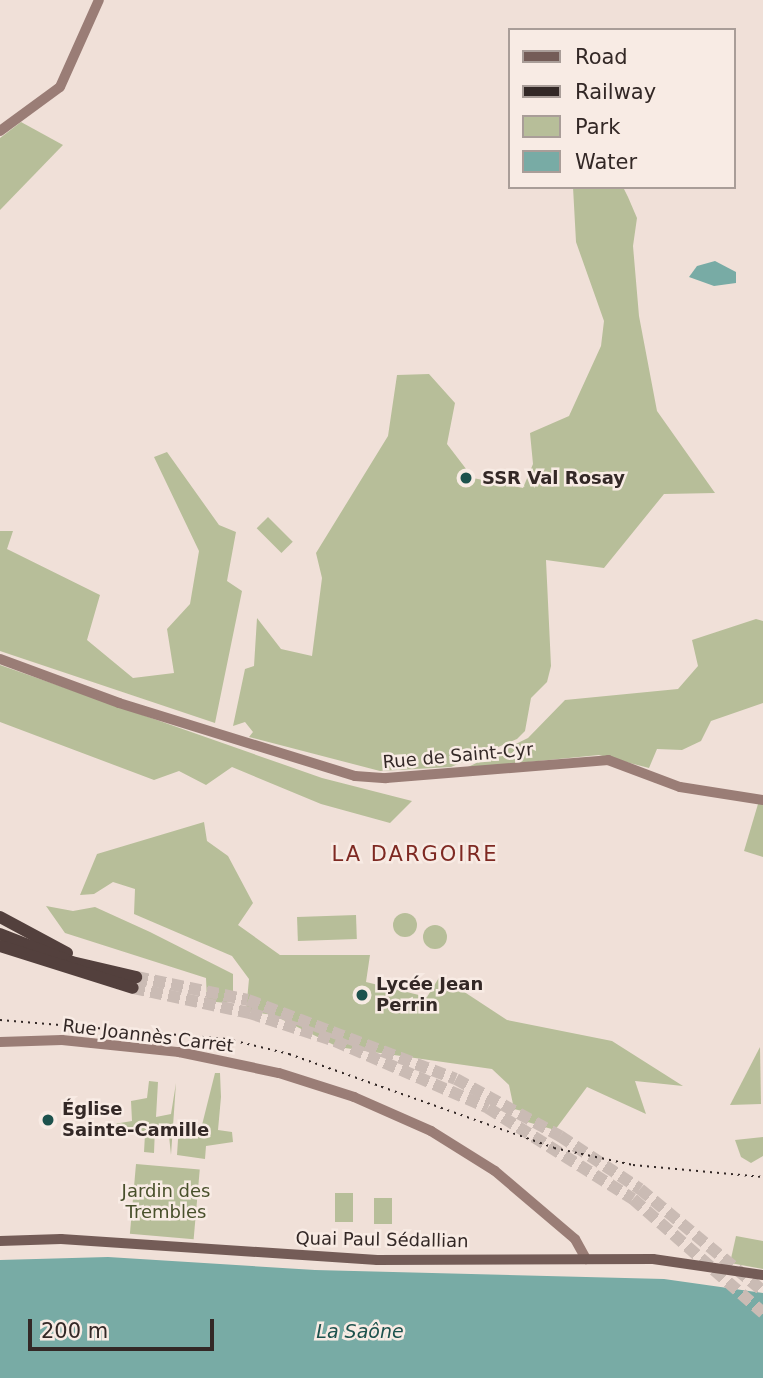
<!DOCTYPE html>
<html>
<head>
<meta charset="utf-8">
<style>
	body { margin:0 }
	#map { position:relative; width:763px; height:1378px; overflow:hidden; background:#f0e0d8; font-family:"DejaVu Sans",sans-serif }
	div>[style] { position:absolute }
	.green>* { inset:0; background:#b7be99; transform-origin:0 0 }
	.round { border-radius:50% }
	.water>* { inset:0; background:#78aba5 }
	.highway-tunnel>* { height:12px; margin-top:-6px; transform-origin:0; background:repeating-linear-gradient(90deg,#cabbb4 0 12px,transparent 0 18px) }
	.secondary>* { height:10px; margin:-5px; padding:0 5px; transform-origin:5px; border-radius:5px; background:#9a7d76 }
	.primary>* { height:10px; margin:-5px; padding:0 5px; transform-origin:5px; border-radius:5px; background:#745c57 }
	.highway>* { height:12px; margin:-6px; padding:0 6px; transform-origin:6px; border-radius:6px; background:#53403d }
	.rail>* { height:2px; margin-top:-1px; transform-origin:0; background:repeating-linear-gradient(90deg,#332826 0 2px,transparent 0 7px) }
	.dots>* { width:19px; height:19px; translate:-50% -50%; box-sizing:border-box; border:4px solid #f8ebe4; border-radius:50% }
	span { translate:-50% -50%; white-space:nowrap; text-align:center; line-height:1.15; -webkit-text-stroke:5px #f8ebe4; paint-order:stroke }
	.poi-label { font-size:18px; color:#332826; font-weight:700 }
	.left { translate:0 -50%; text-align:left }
	.street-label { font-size:18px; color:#332826 }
	.park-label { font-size:18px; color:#48502b }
	.water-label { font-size:19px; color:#1d524d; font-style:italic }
	.quarter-label { font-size:21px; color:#7e2922; letter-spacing:2px }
	.legend { position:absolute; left:508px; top:28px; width:228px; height:161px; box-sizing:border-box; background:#f8ebe4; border:2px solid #a99d98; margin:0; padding:9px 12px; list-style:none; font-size:21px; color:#332826 }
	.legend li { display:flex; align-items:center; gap:14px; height:35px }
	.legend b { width:35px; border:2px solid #a99d98 }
	.scale { position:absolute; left:28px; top:1319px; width:186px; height:32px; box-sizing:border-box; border:4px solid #332826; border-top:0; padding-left:9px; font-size:21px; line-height:24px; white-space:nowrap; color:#332826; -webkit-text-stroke:5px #f8ebe4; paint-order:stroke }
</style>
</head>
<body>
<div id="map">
	<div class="green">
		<div style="clip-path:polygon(21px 122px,63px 145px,0 210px,0 138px)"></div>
		<div style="clip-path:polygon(573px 187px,623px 187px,628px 197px,637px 218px,633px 246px,639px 316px,657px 411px,715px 493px,664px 494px,604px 568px,546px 560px,551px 666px,547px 682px,531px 698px,525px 731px,517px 739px,451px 767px,380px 771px,249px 737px,253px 732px,245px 722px,233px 726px,245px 669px,254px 666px,257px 618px,281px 649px,312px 656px,322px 578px,316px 553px,388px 436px,397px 375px,429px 374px,455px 403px,447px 444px,473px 478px,523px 488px,533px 464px,530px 433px,569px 416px,601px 346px,604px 321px,576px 242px)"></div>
		<div style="clip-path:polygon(167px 452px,219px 525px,236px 532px,227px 581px,242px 591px,215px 723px,0 651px,0 531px,13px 531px,7px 549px,100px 595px,87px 640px,133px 678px,174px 673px,167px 629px,190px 604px,199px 551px,154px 457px)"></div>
		<div style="left:268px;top:517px;width:35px;height:16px;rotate:45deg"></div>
		<div style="clip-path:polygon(756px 619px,763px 621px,763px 703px,711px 721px,701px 741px,682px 750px,657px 749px,649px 768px,599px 755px,466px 768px,528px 738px,565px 700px,678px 689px,698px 666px,692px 640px)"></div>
		<div style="clip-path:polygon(0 665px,322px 778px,412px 801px,390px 823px,321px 804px,232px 767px,206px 785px,179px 771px,154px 780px,0 722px)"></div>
		<div style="clip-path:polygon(763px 803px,763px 857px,744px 851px,758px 804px)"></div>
		<div style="clip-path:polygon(204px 822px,207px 841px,228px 856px,253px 903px,238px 925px,280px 955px,370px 955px,366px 982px,427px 997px,440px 976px,507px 1020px,612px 1041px,683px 1086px,635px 1081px,646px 1114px,587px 1087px,555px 1130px,524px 1121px,526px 1112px,514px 1109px,509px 1085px,492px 1069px,338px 1047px,273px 1015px,246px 1011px,249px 979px,232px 956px,134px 914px,135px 889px,113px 882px,94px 894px,80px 895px,97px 854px)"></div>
		<div style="clip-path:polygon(46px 906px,73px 911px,95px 907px,150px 932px,233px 974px,233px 996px,226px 1003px,207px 1001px,206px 978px,65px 933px)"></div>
		<div class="round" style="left:393px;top:913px;width:24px;height:24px"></div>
		<div style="left:356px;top:915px;width:24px;height:59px;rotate:88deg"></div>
		<div class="round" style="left:423px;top:925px;width:24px;height:24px"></div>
		<div style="clip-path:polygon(760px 1047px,761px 1104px,730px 1105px)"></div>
		<div style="clip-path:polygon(215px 1073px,220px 1073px,221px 1097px,218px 1130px,232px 1132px,233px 1142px,206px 1146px,205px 1159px,177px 1155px,179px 1124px,202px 1125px)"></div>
		<div style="clip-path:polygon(149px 1081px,158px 1082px,156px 1117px,171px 1114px,176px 1083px,171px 1155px,168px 1126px,155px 1128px,154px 1153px,144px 1152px,145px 1134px,114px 1133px,114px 1124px,132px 1121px,131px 1101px,147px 1098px)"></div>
		<div style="clip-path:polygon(763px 1137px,763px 1156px,751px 1163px,741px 1157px,735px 1140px)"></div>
		<div style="left:136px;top:1164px;width:64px;height:70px;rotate:5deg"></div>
		<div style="left:335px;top:1193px;width:18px;height:29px"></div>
		<div style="left:374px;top:1198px;width:18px;height:26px"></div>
		<div style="clip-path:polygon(736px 1236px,763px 1241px,763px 1269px,730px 1263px)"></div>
	</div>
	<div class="water">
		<div style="clip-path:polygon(715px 261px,736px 272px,736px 283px,714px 286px,689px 277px,697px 266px)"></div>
		<div style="clip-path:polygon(108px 1257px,315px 1270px,664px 1279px,763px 1293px,763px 1378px,0 1378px,0 1260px)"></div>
	</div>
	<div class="highway-tunnel">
		<div style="left:136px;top:977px;width:114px;rotate:11.6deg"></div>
		<div style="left:248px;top:1000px;width:222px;rotate:20.8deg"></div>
		<div style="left:456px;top:1079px;width:119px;rotate:28.7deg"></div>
		<div style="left:560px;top:1136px;width:96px;rotate:33.5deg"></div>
		<div style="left:640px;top:1189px;width:160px;rotate:39.7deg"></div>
		<div style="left:133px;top:988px;width:120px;rotate:12.1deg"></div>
		<div style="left:250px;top:1013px;width:89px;rotate:18.2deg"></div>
		<div style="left:335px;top:1041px;width:167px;rotate:23.6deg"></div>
		<div style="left:488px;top:1108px;width:171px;rotate:32.1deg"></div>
		<div style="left:633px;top:1199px;width:173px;rotate:41.2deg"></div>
	</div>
	<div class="secondary">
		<div style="left:0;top:131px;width:74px;rotate:-36.3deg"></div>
		<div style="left:60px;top:87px;width:95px;rotate:-65.9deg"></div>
		<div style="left:0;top:659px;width:127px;rotate:20.3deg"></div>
		<div style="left:119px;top:703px;width:247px;rotate:17.2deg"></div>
		<div style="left:355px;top:776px;width:31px;rotate:4deg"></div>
		<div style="left:386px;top:778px;width:223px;rotate:-4.6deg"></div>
		<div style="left:608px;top:760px;width:77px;rotate:20.6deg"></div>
		<div style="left:680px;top:787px;width:84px;rotate:8.9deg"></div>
		<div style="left:0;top:1042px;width:62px;rotate:-1.8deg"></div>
		<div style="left:62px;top:1040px;width:118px;rotate:5.9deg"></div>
		<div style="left:179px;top:1052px;width:102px;rotate:11.9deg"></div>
		<div style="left:279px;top:1073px;width:79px;rotate:17.7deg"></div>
		<div style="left:354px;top:1097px;width:84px;rotate:23.8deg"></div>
		<div style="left:431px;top:1131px;width:75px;rotate:32deg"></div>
		<div style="left:495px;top:1171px;width:105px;rotate:40.4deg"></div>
		<div style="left:575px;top:1239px;width:23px;rotate:61deg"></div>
	</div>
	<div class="primary">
		<div style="left:0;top:1241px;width:61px;rotate:-1.9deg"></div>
		<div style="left:61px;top:1239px;width:317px;rotate:3.8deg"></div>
		<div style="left:377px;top:1260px;width:276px;rotate:-0.2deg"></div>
		<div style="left:653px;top:1259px;width:111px;rotate:8.3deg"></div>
	</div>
	<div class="highway">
		<div style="left:0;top:917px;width:76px;rotate:28.2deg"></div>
		<div style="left:0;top:934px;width:77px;rotate:21.3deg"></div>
		<div style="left:72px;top:962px;width:66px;rotate:13.2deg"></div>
		<div style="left:0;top:946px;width:139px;rotate:17.5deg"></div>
	</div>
	<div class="rail">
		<div style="left:0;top:1020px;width:228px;rotate:4.8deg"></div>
		<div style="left:227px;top:1039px;width:64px;rotate:13.6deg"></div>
		<div style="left:289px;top:1054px;width:281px;rotate:19.5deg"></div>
		<div style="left:554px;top:1148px;width:81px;rotate:12.1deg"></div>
		<div style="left:633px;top:1165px;width:131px;rotate:5.3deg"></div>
	</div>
	<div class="dots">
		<div style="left:466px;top:478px;background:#1d524d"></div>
		<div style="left:362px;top:995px;background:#1d524d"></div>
		<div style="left:48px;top:1120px;background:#1d524d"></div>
	</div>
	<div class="poi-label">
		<span class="left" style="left:482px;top:478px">SSR Val Rosay</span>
		<span class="left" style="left:376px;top:995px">Lycée Jean<br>Perrin</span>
		<span class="left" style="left:62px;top:1120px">Église<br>Sainte-Camille</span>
	</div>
	<div class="street-label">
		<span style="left:458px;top:756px;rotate:-5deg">Rue de Saint-Cyr</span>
		<span style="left:148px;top:1036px;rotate:7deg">Rue Joannès Carret</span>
		<span style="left:382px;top:1240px;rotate:1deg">Quai Paul Sédallian</span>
	</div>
	<div class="park-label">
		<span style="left:166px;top:1202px">Jardin des<br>Trembles</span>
	</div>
	<div class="water-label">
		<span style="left:360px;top:1332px">La Saône</span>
	</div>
	<div class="quarter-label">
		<span style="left:415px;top:854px">LA DARGOIRE</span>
	</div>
	<ul class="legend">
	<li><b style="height:9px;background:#745c57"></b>Road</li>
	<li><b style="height:9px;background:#332826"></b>Railway</li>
	<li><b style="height:19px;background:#b7be99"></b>Park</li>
	<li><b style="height:19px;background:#78aba5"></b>Water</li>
	</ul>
	<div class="scale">200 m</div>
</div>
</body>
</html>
